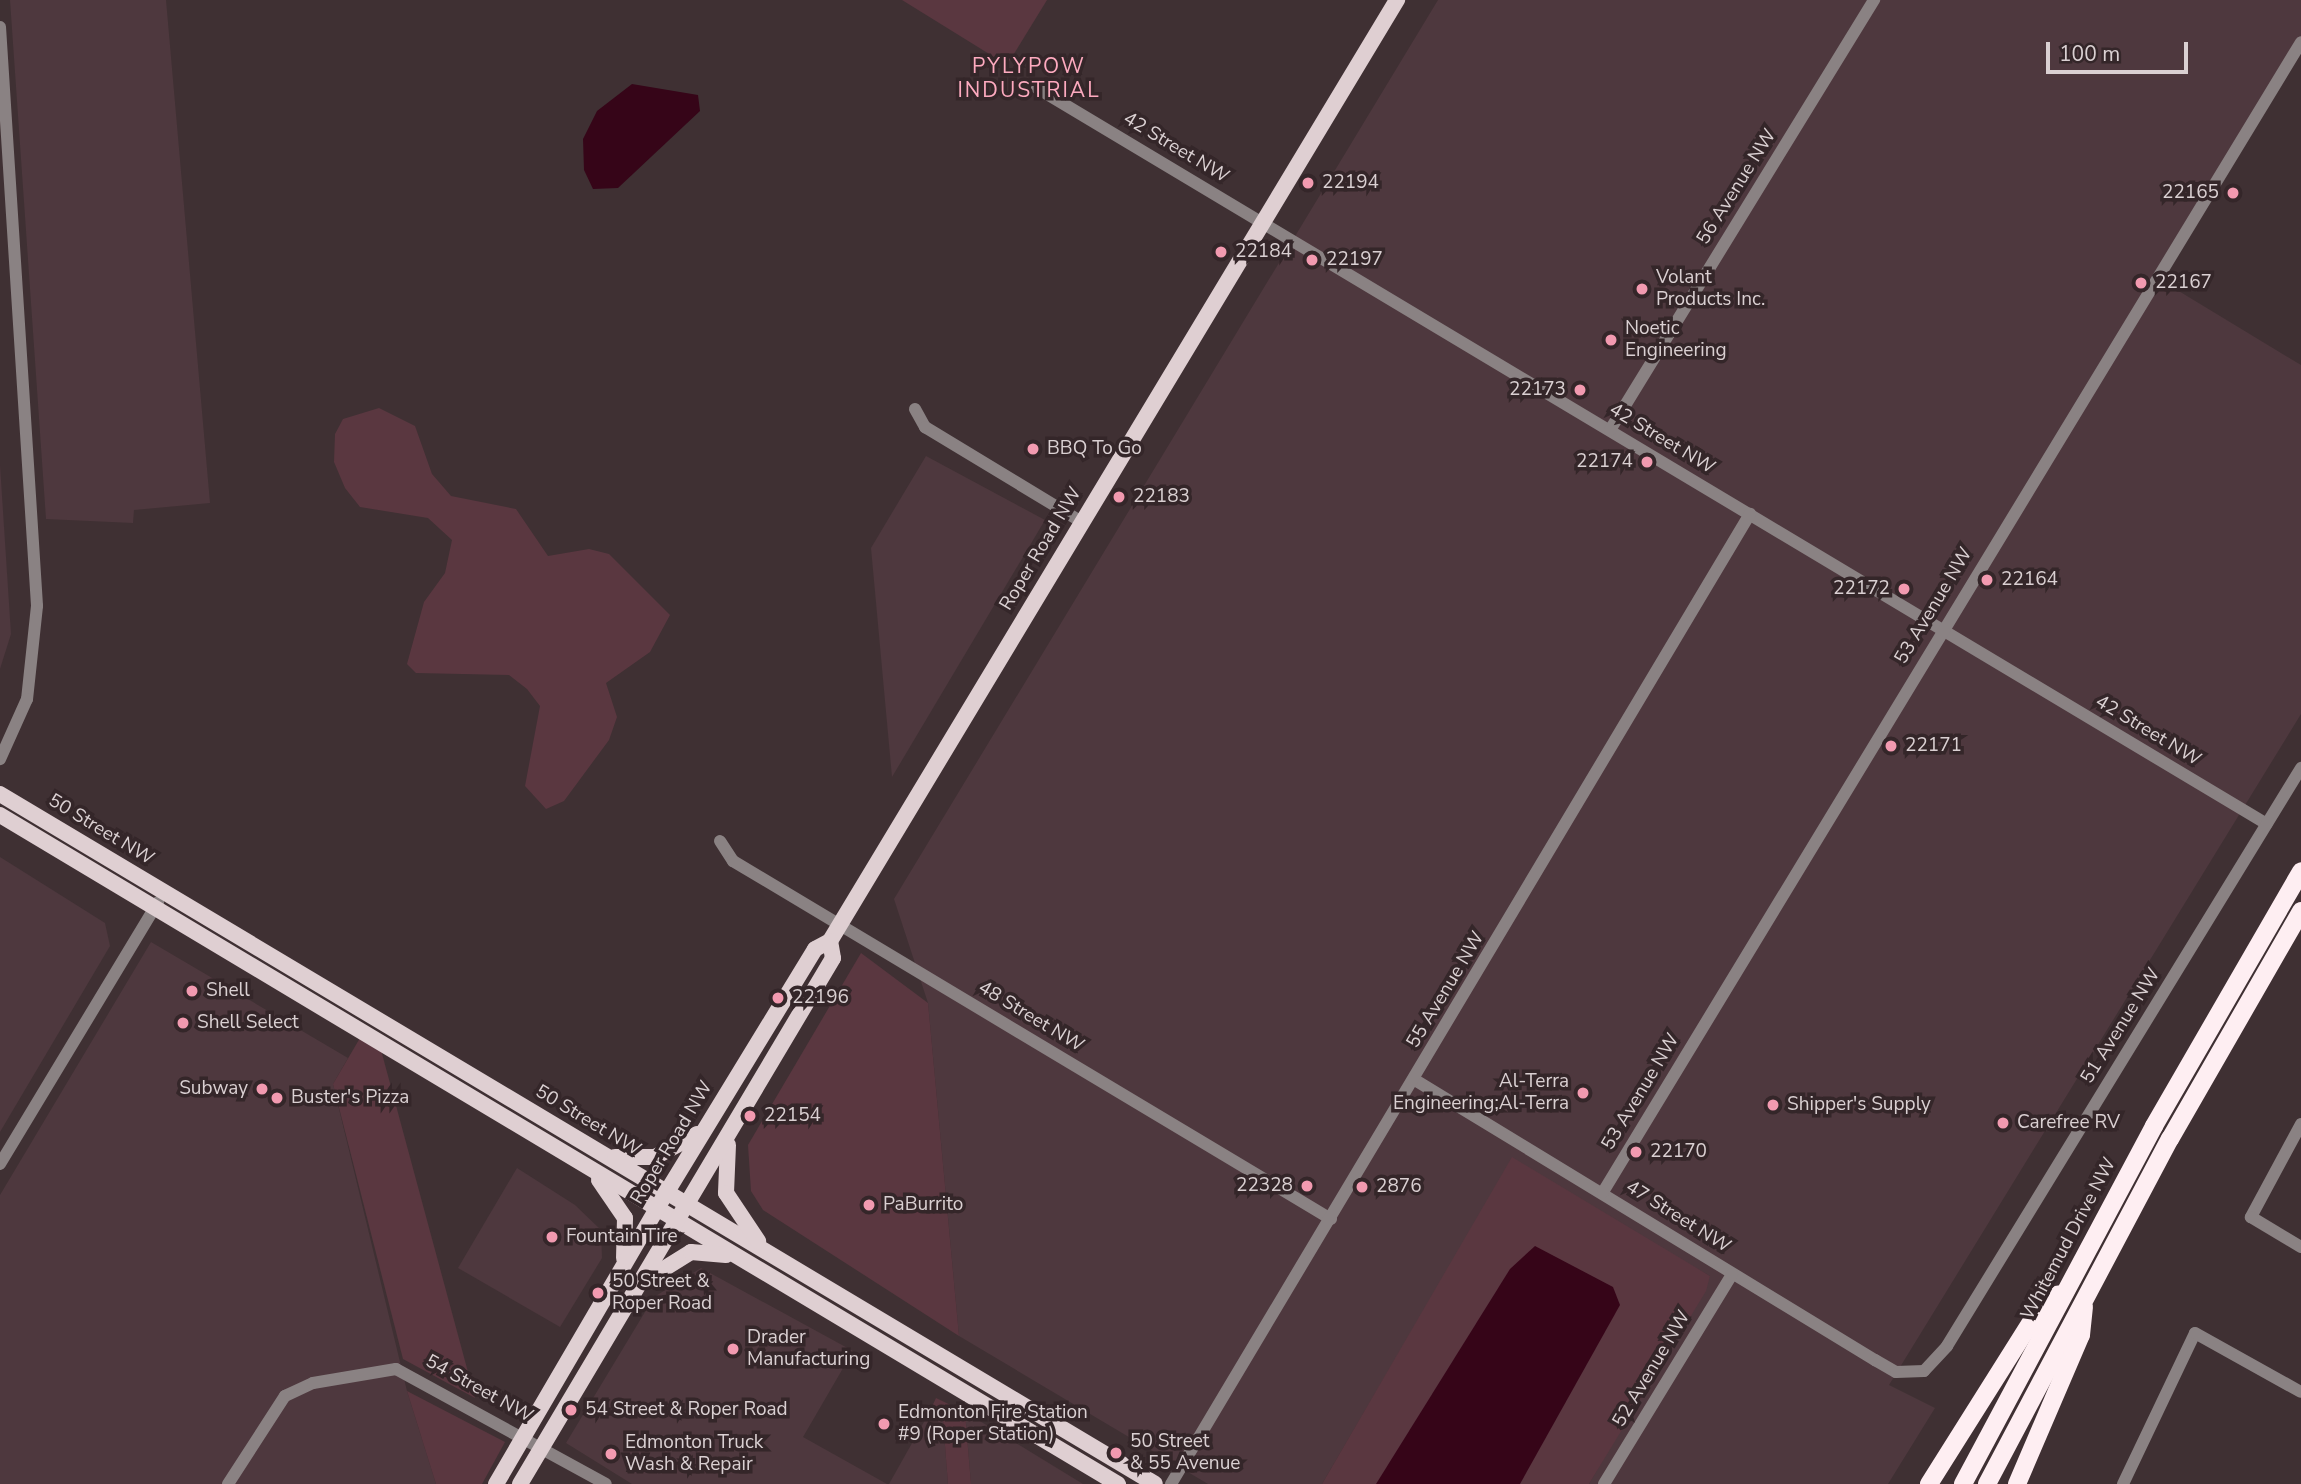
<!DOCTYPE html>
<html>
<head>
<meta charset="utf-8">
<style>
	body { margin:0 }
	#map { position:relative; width:2301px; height:1484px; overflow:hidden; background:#3f3033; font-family:"Nunito Sans",sans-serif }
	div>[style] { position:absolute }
	.built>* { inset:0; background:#4e383e }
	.green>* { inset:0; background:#5a3740 }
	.water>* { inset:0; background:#360518 }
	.minor>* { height:12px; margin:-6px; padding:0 6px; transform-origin:6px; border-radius:6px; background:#8a8283 }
	.major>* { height:16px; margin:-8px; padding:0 8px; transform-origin:8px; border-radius:8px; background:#dfcfd2 }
	.highway>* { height:18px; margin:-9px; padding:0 9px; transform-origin:9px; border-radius:9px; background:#feeef2 }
	.dots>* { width:19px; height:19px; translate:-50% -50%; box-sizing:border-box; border:4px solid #342629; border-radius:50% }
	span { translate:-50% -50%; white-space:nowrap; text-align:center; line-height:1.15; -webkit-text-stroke:7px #342629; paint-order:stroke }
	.street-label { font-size:19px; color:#dad0d2 }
	.poi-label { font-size:19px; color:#dad0d2 }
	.left { translate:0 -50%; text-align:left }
	.right { translate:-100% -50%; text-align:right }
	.neighbourhood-label { font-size:21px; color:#fdaabf; letter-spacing:2px }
	.scale { position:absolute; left:2046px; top:42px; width:142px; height:32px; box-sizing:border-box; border:4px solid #dad0d2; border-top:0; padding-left:9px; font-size:21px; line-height:24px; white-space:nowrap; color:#dad0d2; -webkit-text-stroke:5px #342629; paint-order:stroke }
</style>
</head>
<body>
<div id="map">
	<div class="built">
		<div style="clip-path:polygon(10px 0,166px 0,210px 503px,134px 510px,133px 523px,46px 519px)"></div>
		<div style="clip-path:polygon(1438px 0,2301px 0,2301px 38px,2154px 276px,2301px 365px,2301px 714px,1889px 1385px,1935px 1408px,1888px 1484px,1589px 1484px,1710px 1276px,1510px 1163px,1322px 1484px,1208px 1484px,959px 1336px,928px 1003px,894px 899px)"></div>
		<div style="clip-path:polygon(926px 456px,1045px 520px,892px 777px,871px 548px)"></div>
		<div style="clip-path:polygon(0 465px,11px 634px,0 669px)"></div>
		<div style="clip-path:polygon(0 857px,105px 923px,110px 946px,0 1132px)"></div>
		<div style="clip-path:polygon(151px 942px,348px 1058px,333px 1084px,407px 1391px,436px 1484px,0 1484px,0 1195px)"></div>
		<div style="clip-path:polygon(517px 1168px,575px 1205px,601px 1230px,602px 1258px,560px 1327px,458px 1268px)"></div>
		<div style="clip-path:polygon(701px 1268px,853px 1351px,803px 1437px,887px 1484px,632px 1484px,566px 1443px,654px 1297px)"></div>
		<div style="clip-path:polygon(965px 1412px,1083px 1484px,971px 1484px)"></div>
		<div style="clip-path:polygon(929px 1413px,943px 1420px,948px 1484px,889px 1484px)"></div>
	</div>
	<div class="green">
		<div style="clip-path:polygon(902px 0,1047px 0,1007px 65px)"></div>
		<div style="clip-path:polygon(379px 408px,415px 426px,432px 474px,451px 496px,516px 509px,548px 556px,589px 549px,609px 554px,670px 615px,650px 652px,606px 683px,617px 717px,609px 740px,564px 801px,546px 809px,525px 786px,540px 706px,527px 689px,509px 675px,416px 673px,407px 664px,424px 602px,445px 573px,452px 540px,428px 518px,360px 507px,345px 488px,334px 462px,335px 434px,343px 419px)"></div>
		<div style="clip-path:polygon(861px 953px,928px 1003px,959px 1336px,763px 1210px,751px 1191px,748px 1145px)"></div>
		<div style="clip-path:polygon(360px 1038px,381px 1050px,475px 1398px,403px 1359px,333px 1084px)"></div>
		<div style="clip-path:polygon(1512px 1157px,1710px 1276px,1706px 1291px,1589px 1484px,1322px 1484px)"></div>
		<div style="clip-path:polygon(407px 1391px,505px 1442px,482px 1484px,436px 1484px)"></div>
		<div style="clip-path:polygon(936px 1398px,965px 1412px,971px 1484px,948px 1484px,943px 1420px,929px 1413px)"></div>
	</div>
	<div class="water">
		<div style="clip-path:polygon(632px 84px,698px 95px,700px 111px,618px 188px,593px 189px,584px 170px,583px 139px,597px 111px)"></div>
		<div style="clip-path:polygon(1535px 1246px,1613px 1287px,1620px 1305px,1520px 1484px,1376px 1484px,1510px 1269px)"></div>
	</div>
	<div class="minor">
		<div style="left:0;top:27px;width:580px;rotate:86.34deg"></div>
		<div style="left:37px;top:606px;width:94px;rotate:96.1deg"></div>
		<div style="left:27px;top:699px;width:66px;rotate:114.2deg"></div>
		<div style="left:1037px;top:88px;width:1433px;rotate:30.9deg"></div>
		<div style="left:915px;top:409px;width:21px;rotate:61deg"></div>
		<div style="left:925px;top:427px;width:184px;rotate:31.2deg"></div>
		<div style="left:1610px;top:430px;width:505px;rotate:-58.45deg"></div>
		<div style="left:720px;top:841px;width:24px;rotate:57deg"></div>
		<div style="left:733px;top:861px;width:697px;rotate:30.91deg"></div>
		<div style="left:1415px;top:1080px;width:539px;rotate:31.33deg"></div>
		<div style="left:1875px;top:1360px;width:24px;rotate:30deg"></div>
		<div style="left:1896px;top:1372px;width:28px;rotate:-2deg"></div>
		<div style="left:1924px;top:1371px;width:34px;rotate:-47deg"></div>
		<div style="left:1947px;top:1346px;width:678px;rotate:-58.51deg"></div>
		<div style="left:2301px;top:1124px;width:106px;rotate:118.3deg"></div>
		<div style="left:2251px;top:1217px;width:58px;rotate:31deg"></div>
		<div style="left:0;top:1164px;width:306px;rotate:-58.9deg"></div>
		<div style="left:1603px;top:1192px;width:1345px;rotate:-58.74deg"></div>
		<div style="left:228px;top:1484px;width:105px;rotate:-57.1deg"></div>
		<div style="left:285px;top:1396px;width:31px;rotate:-25deg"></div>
		<div style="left:313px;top:1383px;width:84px;rotate:-9.6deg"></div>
		<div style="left:396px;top:1369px;width:239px;rotate:28.7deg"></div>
		<div style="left:1171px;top:1484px;width:1130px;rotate:-59.17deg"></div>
		<div style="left:1604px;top:1484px;width:246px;rotate:-58.6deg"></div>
		<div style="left:2123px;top:1484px;width:167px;rotate:-64.5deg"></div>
		<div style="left:2195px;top:1333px;width:121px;rotate:29.1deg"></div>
	</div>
	<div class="major">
		<div style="left:0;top:794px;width:1345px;rotate:30.85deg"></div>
		<div style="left:0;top:815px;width:1303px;rotate:30.9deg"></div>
		<div style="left:728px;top:1145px;width:48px;rotate:92.4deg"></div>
		<div style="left:726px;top:1193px;width:58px;rotate:56.3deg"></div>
		<div style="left:615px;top:1157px;width:40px"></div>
		<div style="left:655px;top:1157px;width:48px;rotate:-28.7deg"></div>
		<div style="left:599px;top:1180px;width:46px;rotate:55.6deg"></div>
		<div style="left:625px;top:1218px;width:40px;rotate:91.4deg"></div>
		<div style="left:646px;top:1280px;width:53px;rotate:-31.9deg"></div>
		<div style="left:691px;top:1252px;width:35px;rotate:5deg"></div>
		<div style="left:496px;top:1484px;width:320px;rotate:-59.7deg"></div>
		<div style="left:657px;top:1208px;width:303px;rotate:-58.6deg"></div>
		<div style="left:815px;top:949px;width:17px;rotate:-28deg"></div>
		<div style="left:830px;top:941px;width:1099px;rotate:-58.93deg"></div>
		<div style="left:520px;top:1484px;width:612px;rotate:-59.24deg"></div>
		<div style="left:833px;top:958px;width:17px;rotate:-100deg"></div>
	</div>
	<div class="highway">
		<div style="left:1929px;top:1484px;width:197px;rotate:-57.8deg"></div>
		<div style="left:2034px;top:1317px;width:33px;rotate:-43deg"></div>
		<div style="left:1963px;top:1484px;width:406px;rotate:-61.9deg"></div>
		<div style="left:2154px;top:1126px;width:294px;rotate:-60deg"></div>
		<div style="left:1987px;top:1484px;width:391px;rotate:-62.1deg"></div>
		<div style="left:2170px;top:1139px;width:263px;rotate:-60.1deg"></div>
		<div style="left:2017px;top:1484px;width:162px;rotate:-66.8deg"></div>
		<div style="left:2081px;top:1335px;width:28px;rotate:-84deg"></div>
	</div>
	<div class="dots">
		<div style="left:1308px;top:183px;background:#f29ab0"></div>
		<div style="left:2233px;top:193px;background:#f29ab0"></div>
		<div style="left:1221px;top:252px;background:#f29ab0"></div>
		<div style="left:1312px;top:260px;background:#f29ab0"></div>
		<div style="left:2141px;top:283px;background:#f29ab0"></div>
		<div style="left:1642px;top:289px;background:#f29ab0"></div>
		<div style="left:1611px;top:340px;background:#f29ab0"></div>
		<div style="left:1580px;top:390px;background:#f29ab0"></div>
		<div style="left:1033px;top:449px;background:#f29ab0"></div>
		<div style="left:1647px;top:462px;background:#f29ab0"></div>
		<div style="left:1119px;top:497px;background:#f29ab0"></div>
		<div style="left:1987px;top:580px;background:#f29ab0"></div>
		<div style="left:1904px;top:589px;background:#f29ab0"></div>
		<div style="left:1891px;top:746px;background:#f29ab0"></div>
		<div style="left:192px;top:991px;background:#f29ab0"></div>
		<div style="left:778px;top:998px;background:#f29ab0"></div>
		<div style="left:183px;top:1023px;background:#f29ab0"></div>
		<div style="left:262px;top:1089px;background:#f29ab0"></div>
		<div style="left:1583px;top:1093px;background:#f29ab0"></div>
		<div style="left:277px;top:1098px;background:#f29ab0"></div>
		<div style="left:1773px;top:1105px;background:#f29ab0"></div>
		<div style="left:750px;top:1116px;background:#f29ab0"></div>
		<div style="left:2003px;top:1123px;background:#f29ab0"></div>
		<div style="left:1636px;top:1152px;background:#f29ab0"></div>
		<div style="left:1307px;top:1186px;background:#f29ab0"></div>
		<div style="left:1362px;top:1187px;background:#f29ab0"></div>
		<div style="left:869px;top:1205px;background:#f29ab0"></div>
		<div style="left:552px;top:1237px;background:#f29ab0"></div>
		<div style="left:598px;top:1293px;background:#f29ab0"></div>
		<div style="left:733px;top:1349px;background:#f29ab0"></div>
		<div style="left:571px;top:1410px;background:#f29ab0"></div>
		<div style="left:884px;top:1424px;background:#f29ab0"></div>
		<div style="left:1116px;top:1453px;background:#f29ab0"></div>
		<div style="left:611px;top:1454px;background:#f29ab0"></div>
	</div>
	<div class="street-label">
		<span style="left:1176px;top:148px;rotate:31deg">42 Street NW</span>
		<span style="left:1737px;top:187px;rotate:-58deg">56 Avenue NW</span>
		<span style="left:1662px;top:439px;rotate:31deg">42 Street NW</span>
		<span style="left:1041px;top:549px;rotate:-59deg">Roper Road NW</span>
		<span style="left:1934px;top:606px;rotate:-59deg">53 Avenue NW</span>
		<span style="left:2148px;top:731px;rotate:31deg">42 Street NW</span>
		<span style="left:101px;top:830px;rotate:31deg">50 Street NW</span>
		<span style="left:1446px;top:990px;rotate:-59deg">55 Avenue NW</span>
		<span style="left:1031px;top:1017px;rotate:31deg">48 Street NW</span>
		<span style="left:2121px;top:1026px;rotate:-58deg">51 Avenue NW</span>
		<span style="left:1641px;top:1092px;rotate:-59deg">53 Avenue NW</span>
		<span style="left:588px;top:1121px;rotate:31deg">50 Street NW</span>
		<span style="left:672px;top:1143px;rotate:-59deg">Roper Road NW</span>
		<span style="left:1678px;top:1217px;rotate:32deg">47 Street NW</span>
		<span style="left:2069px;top:1239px;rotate:-62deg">Whitemud Drive NW</span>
		<span style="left:1652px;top:1369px;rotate:-59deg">52 Avenue NW</span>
		<span style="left:479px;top:1389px;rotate:29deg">54 Street NW</span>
	</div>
	<div class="poi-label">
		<span class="left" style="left:1322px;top:183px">22194</span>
		<span class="right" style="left:2219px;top:193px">22165</span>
		<span class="left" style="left:1235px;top:252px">22184</span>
		<span class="left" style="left:1326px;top:260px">22197</span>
		<span class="left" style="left:1656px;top:289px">Volant<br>Products Inc.</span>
		<span class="left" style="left:2155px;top:283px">22167</span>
		<span class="left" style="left:1625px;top:340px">Noetic<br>Engineering</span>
		<span class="right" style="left:1566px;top:390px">22173</span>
		<span class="left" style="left:1047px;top:449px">BBQ To Go</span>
		<span class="right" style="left:1633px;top:462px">22174</span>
		<span class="left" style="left:1133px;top:497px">22183</span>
		<span class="left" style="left:2001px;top:580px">22164</span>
		<span class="right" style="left:1890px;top:589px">22172</span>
		<span class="left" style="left:1905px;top:746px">22171</span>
		<span class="left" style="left:206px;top:991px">Shell</span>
		<span class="left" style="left:792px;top:998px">22196</span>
		<span class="left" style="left:197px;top:1023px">Shell Select</span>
		<span class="right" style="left:1569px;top:1093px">Al-Terra<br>Engineering;Al-Terra</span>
		<span class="right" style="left:248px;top:1089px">Subway</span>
		<span class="left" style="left:291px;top:1098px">Buster's Pizza</span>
		<span class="left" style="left:1787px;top:1105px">Shipper's Supply</span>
		<span class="left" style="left:764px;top:1116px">22154</span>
		<span class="left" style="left:2017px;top:1123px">Carefree RV</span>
		<span class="left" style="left:1650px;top:1152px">22170</span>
		<span class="right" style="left:1293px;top:1186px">22328</span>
		<span class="left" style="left:1376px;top:1187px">2876</span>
		<span class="left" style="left:883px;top:1205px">PaBurrito</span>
		<span class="left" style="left:566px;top:1237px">Fountain Tire</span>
		<span class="left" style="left:612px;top:1293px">50 Street &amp;<br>Roper Road</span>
		<span class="left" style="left:747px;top:1349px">Drader<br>Manufacturing</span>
		<span class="left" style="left:585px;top:1410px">54 Street &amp; Roper Road</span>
		<span class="left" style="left:898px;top:1424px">Edmonton Fire Station<br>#9 (Roper Station)</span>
		<span class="left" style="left:1130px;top:1453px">50 Street<br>&amp; 55 Avenue</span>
		<span class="left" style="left:625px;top:1454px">Edmonton Truck<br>Wash &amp; Repair</span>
	</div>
	<div class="neighbourhood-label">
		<span style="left:1029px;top:78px">PYLYPOW<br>INDUSTRIAL</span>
	</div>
	<div class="scale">100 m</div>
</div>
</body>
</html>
